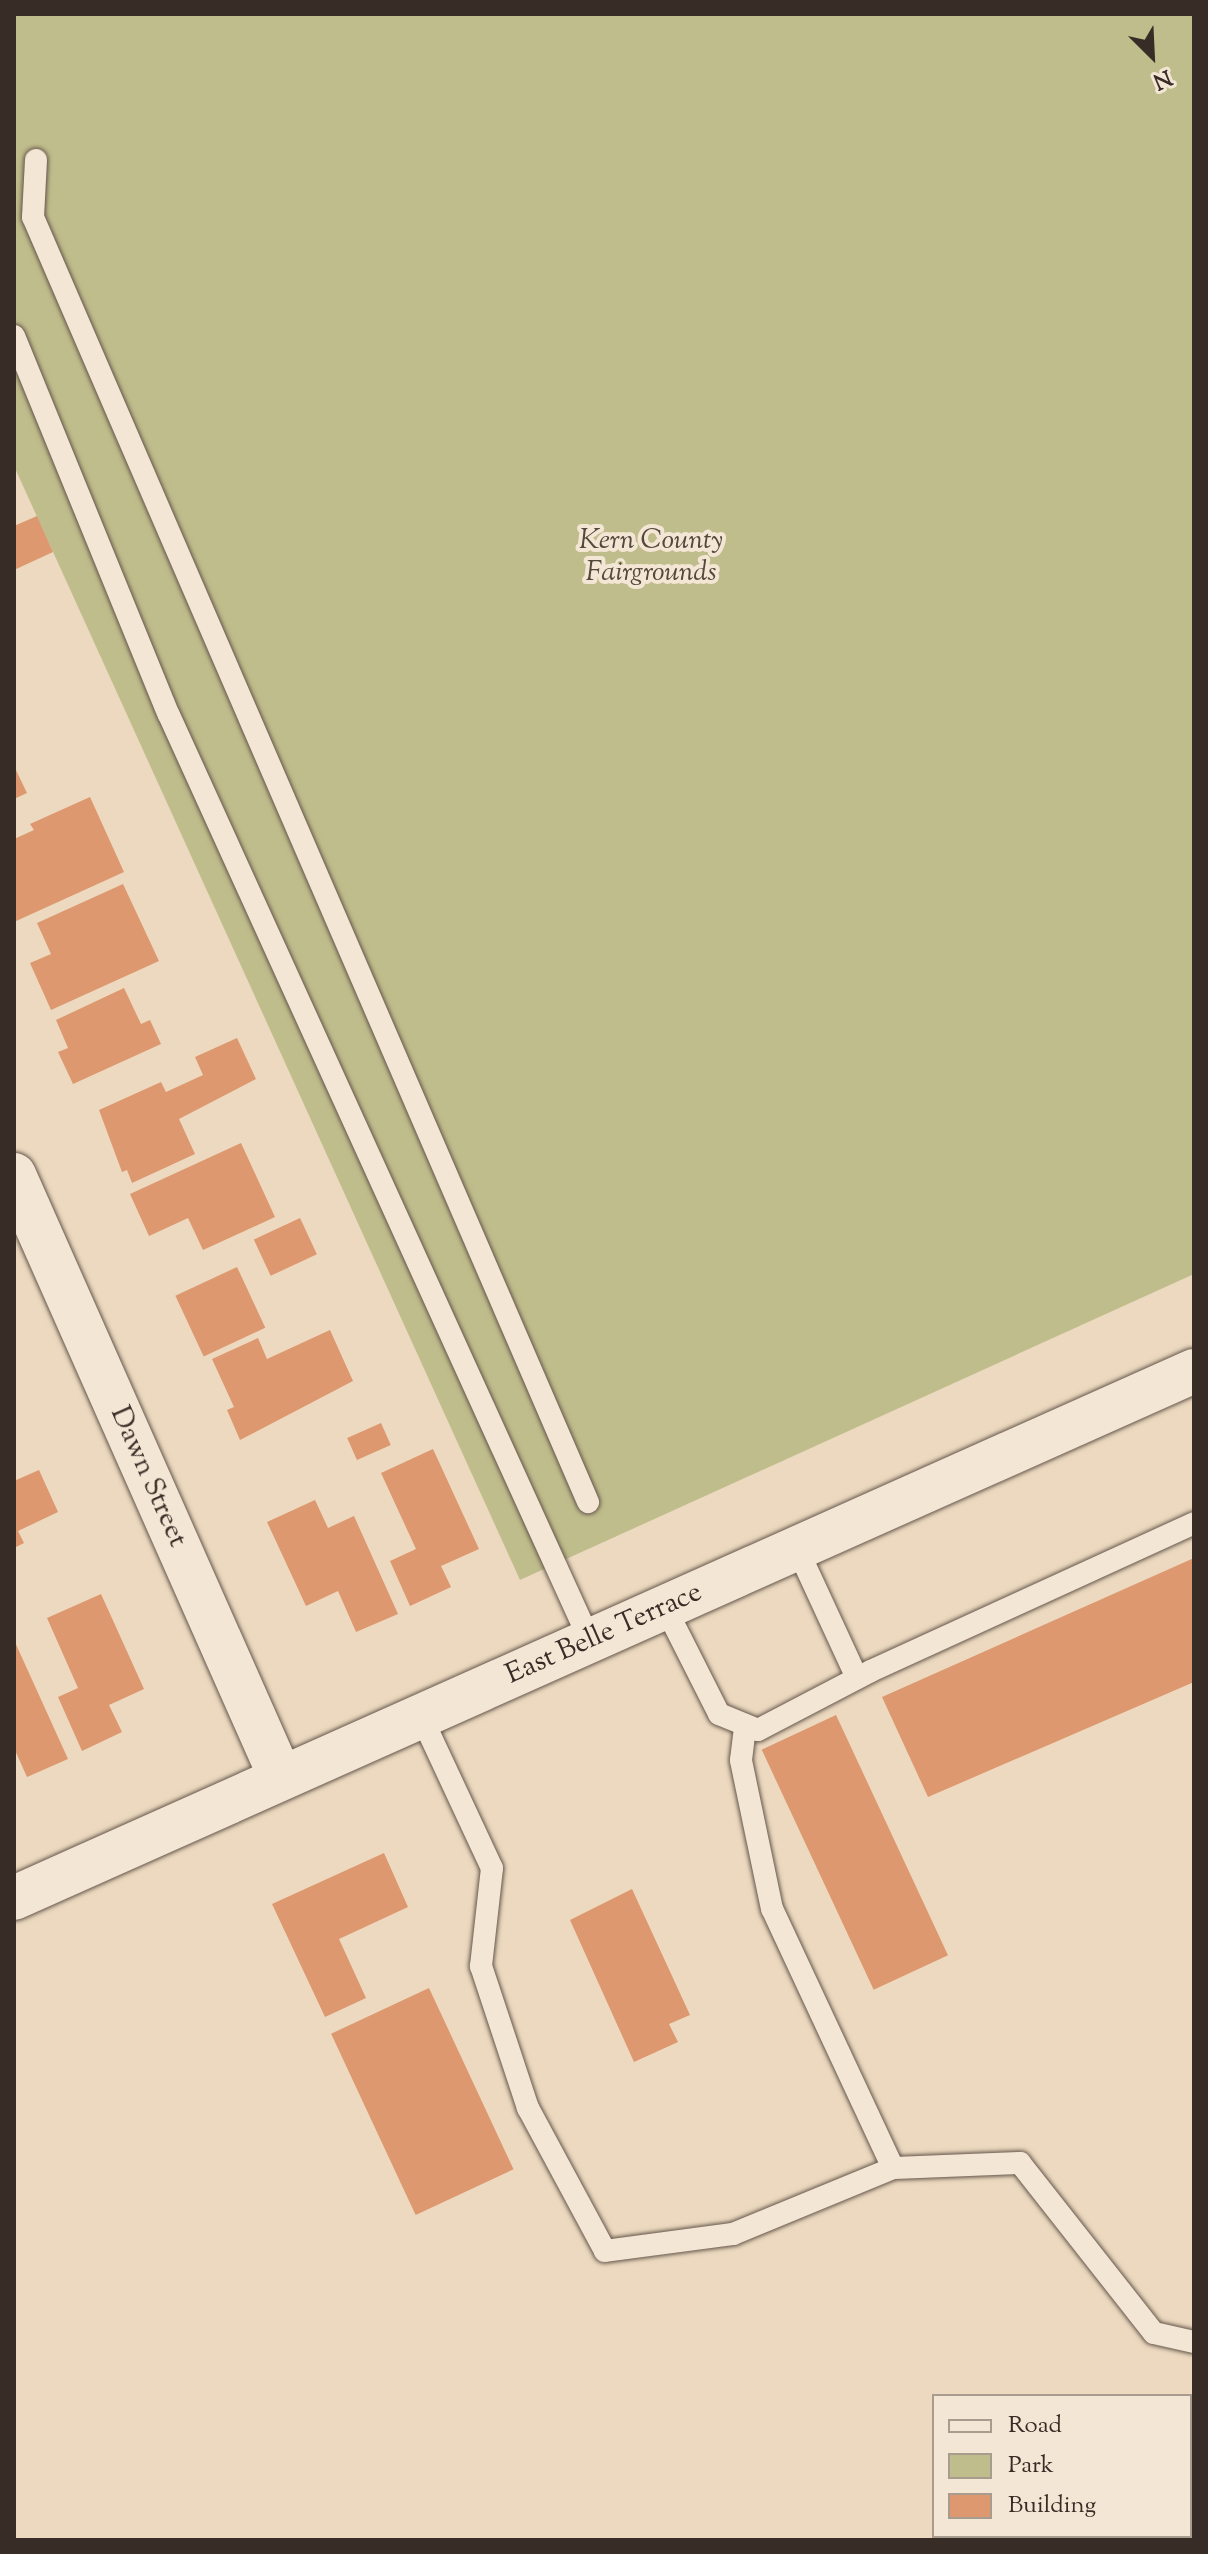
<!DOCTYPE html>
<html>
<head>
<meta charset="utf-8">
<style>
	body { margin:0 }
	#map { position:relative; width:1208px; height:2554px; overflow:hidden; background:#ecd9bf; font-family:"Sorts Mill Goudy",serif }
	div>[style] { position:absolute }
	.green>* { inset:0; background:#c0bd8c }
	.building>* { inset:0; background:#dd986f; transform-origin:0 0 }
	.roads { filter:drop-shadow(0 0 2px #65574c) drop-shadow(0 0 2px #65574c) }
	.service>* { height:22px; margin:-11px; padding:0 11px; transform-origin:11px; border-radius:11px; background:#f3e6d5 }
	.minor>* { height:44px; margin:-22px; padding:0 22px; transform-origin:22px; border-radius:22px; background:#f3e6d5 }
	.tertiary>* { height:44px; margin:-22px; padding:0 22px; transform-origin:22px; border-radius:22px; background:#f3e6d5 }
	span { translate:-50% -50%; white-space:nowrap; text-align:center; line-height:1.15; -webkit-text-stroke:8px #f3e6d5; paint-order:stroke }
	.park-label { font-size:28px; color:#53493a; font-style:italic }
	.street-label { font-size:28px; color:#382c26 }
	.frame { position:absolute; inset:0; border:16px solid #382c26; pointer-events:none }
	.legend { position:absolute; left:932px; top:2394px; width:260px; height:144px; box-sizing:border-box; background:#f3e6d5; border:2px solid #a89c8f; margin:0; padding:10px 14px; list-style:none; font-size:24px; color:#382c26 }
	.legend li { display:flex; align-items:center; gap:16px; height:40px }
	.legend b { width:40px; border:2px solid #a89c8f }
	.north { position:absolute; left:1112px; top:16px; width:80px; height:80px; -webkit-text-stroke:6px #f3e6d5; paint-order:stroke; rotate:156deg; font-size:22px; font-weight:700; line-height:32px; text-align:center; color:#382c26 }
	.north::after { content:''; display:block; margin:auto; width:28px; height:36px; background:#382c26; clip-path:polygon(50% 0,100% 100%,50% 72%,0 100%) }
</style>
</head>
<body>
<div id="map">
	<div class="green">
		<div style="clip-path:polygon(14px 14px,1194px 14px,1194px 1274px,520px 1580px,14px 466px)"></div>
	</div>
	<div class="building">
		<div style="clip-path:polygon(37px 516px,53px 552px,14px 570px,14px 526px)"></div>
		<div style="clip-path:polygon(14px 766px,27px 793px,14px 799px)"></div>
		<div style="clip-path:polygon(90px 797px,124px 872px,14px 922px,14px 839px,34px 830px,30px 824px)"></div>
		<div style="clip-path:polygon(123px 884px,159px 961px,51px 1010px,30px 963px,51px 954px,37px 923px)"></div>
		<div style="clip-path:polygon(124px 988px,141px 1024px,150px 1020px,161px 1044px,73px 1084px,58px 1052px,68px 1048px,56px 1020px)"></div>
		<div style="clip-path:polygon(237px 1038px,256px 1079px,179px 1119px,195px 1154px,132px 1183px,127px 1170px,122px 1172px,99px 1110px,161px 1082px,166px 1092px,203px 1075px,195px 1057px)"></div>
		<div style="clip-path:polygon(241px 1143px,275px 1217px,203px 1250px,188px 1218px,149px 1236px,130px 1194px)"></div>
		<div style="left:300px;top:1218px;width:40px;height:51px;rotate:65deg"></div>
		<div style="left:237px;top:1267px;width:67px;height:68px;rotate:65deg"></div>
		<div style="clip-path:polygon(330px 1330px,353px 1381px,240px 1440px,227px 1410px,234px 1407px,212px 1359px,258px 1338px,267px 1359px)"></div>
		<div style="left:381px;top:1423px;width:24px;height:37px;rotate:66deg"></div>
		<div style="clip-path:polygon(433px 1449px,479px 1549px,441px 1566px,451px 1587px,410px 1606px,390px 1561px,416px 1549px,381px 1473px)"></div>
		<div style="clip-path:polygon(39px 1470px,58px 1512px,18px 1531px,24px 1543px,14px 1548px,14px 1481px)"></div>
		<div style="clip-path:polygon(315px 1500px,328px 1528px,354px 1516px,398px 1614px,356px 1632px,338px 1591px,306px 1606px,267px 1522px)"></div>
		<div style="clip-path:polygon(1194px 1558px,1194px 1682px,928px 1797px,882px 1697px)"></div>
		<div style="clip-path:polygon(101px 1594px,144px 1689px,109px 1705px,122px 1732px,82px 1751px,58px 1697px,78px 1688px,47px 1618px)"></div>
		<div style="clip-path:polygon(14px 1640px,68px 1759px,27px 1777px,14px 1748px)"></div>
		<div style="left:836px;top:1715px;width:265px;height:82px;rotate:65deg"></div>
		<div style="clip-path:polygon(384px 1853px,408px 1907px,339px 1939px,366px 1998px,325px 2017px,272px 1904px)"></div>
		<div style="clip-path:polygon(632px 1889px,690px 2015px,669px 2024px,678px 2042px,634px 2062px,570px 1920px)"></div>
		<div style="left:429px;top:1988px;width:200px;height:108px;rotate:65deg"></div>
	</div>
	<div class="roads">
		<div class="service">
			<div style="left:36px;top:160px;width:57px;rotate:93deg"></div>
			<div style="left:33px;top:217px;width:1400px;rotate:66.64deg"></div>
			<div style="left:14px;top:336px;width:409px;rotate:67.8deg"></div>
			<div style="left:169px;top:715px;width:1017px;rotate:65.55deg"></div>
			<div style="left:797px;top:1548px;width:143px;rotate:65.2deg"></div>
			<div style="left:665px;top:1607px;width:120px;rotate:63.2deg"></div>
			<div style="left:719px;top:1714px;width:42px;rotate:22.3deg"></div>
			<div style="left:758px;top:1730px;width:127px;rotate:-27.6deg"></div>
			<div style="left:871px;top:1671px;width:355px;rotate:-24.6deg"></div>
			<div style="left:421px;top:1716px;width:168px;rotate:65deg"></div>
			<div style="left:492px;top:1868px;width:99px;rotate:96.4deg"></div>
			<div style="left:481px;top:1966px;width:150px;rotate:71.7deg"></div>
			<div style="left:528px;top:2108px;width:162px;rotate:61.7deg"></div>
			<div style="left:605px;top:2251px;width:129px;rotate:-7.6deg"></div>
			<div style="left:733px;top:2234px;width:173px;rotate:-22.4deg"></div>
			<div style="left:893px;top:2168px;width:286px;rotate:-115deg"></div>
			<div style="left:772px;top:1909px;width:152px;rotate:-101.8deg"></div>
			<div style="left:741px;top:1760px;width:35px;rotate:-83deg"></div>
			<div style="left:893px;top:2168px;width:127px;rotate:-2.3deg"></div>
			<div style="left:1020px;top:2163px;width:216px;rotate:51.8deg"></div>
			<div style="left:1154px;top:2333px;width:41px;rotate:12.7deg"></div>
		</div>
		<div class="minor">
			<div style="left:14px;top:1175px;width:659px;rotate:66.12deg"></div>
		</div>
		<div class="tertiary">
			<div style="left:14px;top:1898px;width:1292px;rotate:-24.07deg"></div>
		</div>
	</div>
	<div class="park-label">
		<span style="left:651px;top:557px">Kern County<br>Fairgrounds</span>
	</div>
	<div class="street-label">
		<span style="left:148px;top:1477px;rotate:66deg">Dawn Street</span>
		<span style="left:604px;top:1634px;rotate:-24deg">East Belle Terrace</span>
	</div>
	<div class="frame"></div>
	<ul class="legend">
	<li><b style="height:10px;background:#f3e6d5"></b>Road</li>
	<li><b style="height:22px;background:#c0bd8c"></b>Park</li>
	<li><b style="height:22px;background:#dd986f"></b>Building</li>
	</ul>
	<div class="north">N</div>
</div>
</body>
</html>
